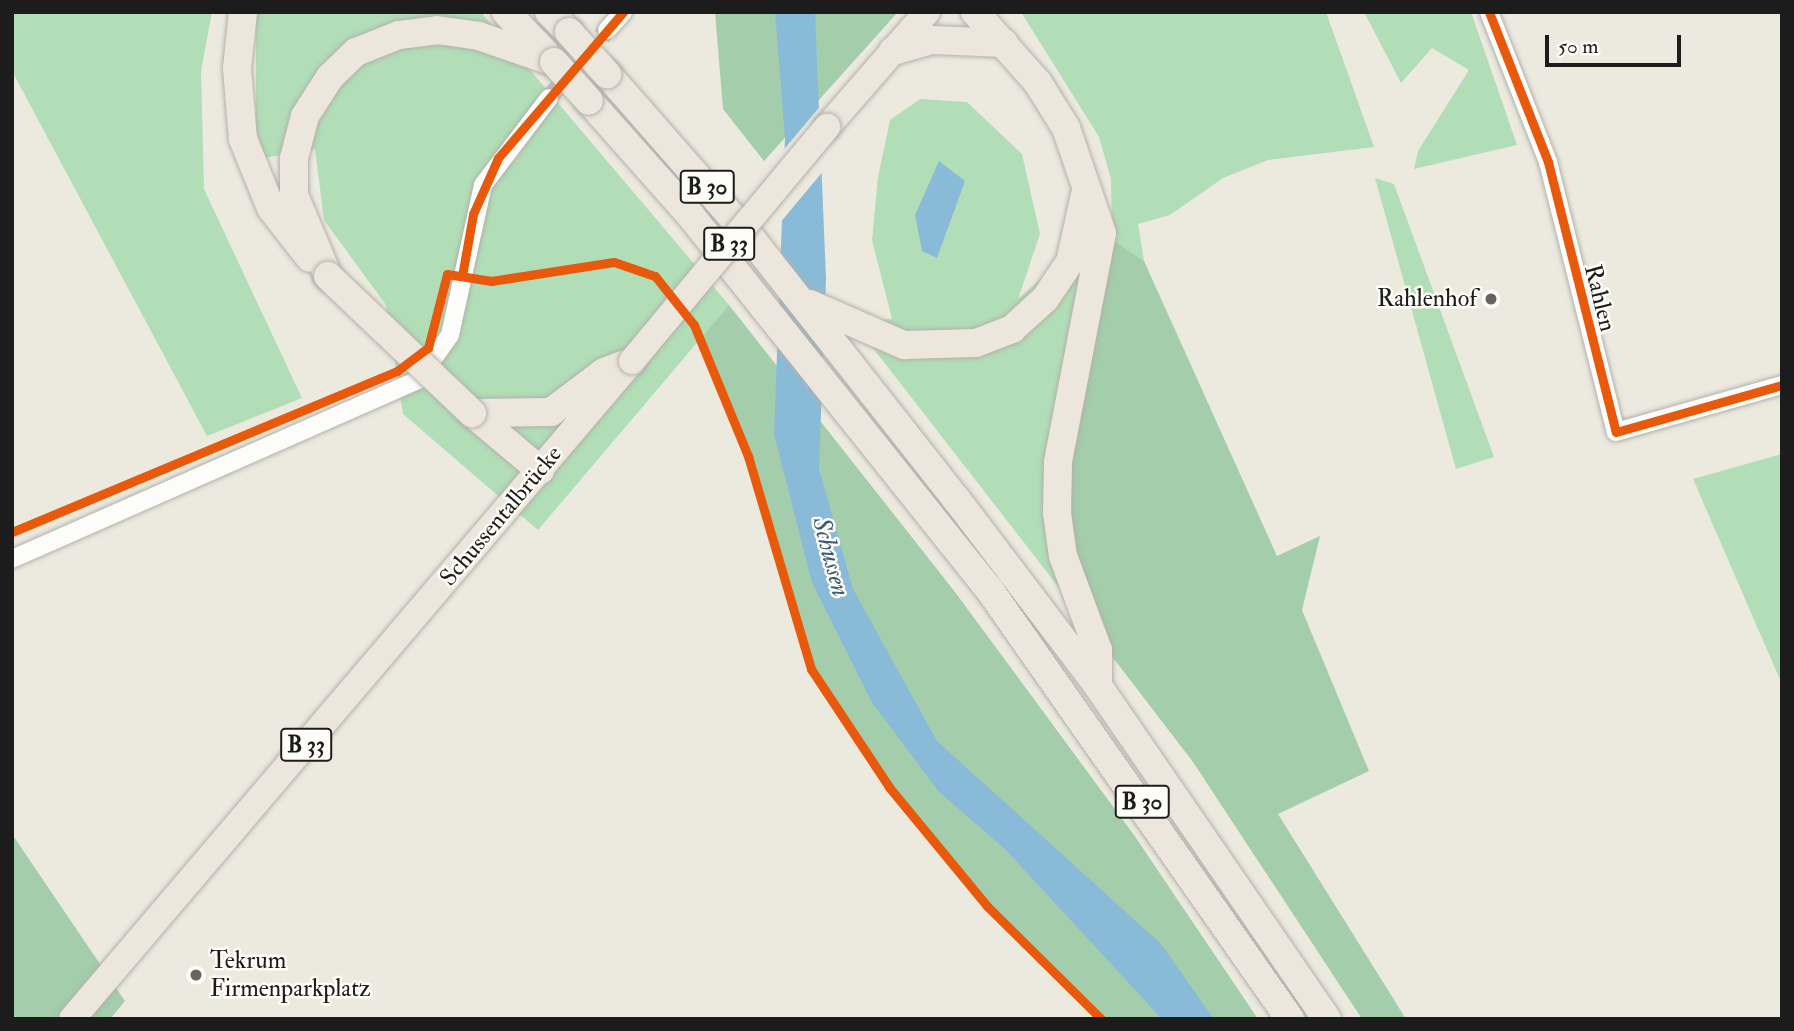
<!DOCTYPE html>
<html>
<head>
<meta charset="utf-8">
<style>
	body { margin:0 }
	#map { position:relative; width:1794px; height:1031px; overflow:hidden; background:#eceadf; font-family:"IM FELL Double Pica",serif }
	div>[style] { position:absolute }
	.green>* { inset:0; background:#b1deb7 }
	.forest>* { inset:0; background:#a3cdab }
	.water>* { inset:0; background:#89bbd9 }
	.pier>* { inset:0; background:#eceadf }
	.minor-tunnel>* { height:18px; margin-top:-9px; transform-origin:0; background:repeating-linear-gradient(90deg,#c2c1b8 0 18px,transparent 0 27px) }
	.roads { filter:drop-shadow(0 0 2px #b2b1aa) drop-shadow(0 0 2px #b2b1aa) }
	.minor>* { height:18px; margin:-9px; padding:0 9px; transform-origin:9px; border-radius:9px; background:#fcfcfa }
	.primary>* { height:26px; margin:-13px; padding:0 13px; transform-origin:13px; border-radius:13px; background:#ede6dd }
	.trunk>* { height:28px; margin:-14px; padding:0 14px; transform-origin:14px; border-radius:14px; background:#ede6dd }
	.bridges { filter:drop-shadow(0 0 2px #b2b1aa) drop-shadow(0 0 2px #b2b1aa) }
	.primary-bridge>* { height:26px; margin:-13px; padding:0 13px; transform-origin:13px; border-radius:13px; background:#ede6dd }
	.trunk-bridge>* { height:28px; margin:-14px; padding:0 14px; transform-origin:14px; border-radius:14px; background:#ede6dd }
	.cycleway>* { height:9px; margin:-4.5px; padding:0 4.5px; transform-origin:4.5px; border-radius:4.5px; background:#e8590c }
	.dots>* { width:19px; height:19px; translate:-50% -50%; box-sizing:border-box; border:4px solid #fdfcf7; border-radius:50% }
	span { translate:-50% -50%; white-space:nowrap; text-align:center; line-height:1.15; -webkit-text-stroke:5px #fdfcf7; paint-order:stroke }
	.shield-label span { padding:2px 5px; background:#fdfcf7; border:2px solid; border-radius:5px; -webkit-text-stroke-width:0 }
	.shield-label { font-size:23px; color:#1c1c1c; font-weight:700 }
	.street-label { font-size:24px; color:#1c1c1c }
	.poi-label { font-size:24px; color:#1c1c1c }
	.right { translate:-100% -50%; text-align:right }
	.left { translate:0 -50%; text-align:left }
	.water-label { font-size:26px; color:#3a5b70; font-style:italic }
	.frame { position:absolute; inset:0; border:14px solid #1c1c1c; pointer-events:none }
	.scale { position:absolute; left:1545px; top:35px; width:136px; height:32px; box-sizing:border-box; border:4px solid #1c1c1c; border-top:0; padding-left:9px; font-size:21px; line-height:24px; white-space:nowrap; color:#1c1c1c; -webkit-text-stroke:5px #fdfcf7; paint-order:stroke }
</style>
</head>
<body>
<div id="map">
	<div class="green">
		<div style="clip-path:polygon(12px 12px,212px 12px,201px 71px,204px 189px,302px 398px,207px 436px,12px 71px)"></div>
		<div style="clip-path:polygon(256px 12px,481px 12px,729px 305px,538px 530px,403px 414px,386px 305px,324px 220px,315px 149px,264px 158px,256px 130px)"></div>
		<div style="clip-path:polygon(1021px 12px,1326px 12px,1374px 147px,1268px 160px,1223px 178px,1170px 215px,1138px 224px,1144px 261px,1112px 239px,1111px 179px,1099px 137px)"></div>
		<div style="clip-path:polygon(1364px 12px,1471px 12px,1517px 145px,1414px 169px,1418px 151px,1469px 70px,1432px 48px,1401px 83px)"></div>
		<div style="clip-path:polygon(920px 99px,967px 102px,1022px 154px,1040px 234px,1018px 299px,1052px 269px,1029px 300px,988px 329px,910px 335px,876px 320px,892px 319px,872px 240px,878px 177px,890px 120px)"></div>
		<div style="clip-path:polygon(1375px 178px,1394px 184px,1494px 457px,1456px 469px)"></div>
		<div style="clip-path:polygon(1083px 225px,1081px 616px,859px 330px,903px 345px,1012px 329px)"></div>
		<div style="clip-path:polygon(1782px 454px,1782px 684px,1693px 479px)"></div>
	</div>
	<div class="forest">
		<div style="clip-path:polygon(715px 12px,898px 12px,764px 161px,723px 109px)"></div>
		<div style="clip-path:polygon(1112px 239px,1144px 261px,1277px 556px,1320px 536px,1302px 610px,1369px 771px,1278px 814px,1406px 1019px,1362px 1019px,1193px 762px,1081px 616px,1057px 513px)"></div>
		<div style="clip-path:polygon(729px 305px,955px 592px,1134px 835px,1258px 1019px,1101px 1019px,987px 906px,889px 787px,811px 669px,748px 456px,700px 339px)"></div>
		<div style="clip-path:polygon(12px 834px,125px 1001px,110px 1019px,12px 1019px)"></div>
	</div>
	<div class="water">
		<div style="clip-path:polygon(775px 12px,815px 12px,826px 279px,819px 469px,853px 589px,937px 741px,1160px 943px,1214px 1019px,1162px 1019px,1005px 849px,939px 792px,871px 701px,812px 583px,774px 434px,785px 138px)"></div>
		<div style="clip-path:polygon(939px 161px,965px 181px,937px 258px,922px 251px,915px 215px)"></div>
	</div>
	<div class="pier">
		<div style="clip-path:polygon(823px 103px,825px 169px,779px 224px,781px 153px)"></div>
	</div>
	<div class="minor-tunnel">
		<div style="left:549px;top:98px;width:89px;rotate:-49.5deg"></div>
	</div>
	<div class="roads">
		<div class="minor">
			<div style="left:1489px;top:12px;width:161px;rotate:68.5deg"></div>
			<div style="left:1548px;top:162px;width:278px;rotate:75.9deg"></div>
			<div style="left:1616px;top:432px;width:173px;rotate:-15.8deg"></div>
			<div style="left:607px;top:30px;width:24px;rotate:-48deg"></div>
			<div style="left:12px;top:559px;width:444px;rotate:-23.8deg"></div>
			<div style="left:418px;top:380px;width:55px;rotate:-54.6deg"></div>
			<div style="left:450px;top:335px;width:154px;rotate:-77.6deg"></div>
			<div style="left:483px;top:185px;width:109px;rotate:-52.8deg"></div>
		</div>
		<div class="primary">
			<div style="left:827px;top:127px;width:152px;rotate:-49deg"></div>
			<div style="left:72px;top:1019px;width:864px;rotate:-49.6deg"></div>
		</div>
		<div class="trunk">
			<div style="left:243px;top:12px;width:56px;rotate:96.1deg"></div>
			<div style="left:237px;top:68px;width:71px;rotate:85.2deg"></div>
			<div style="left:243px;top:139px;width:74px;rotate:67.9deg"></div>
			<div style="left:271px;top:208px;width:63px;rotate:52deg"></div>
			<div style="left:506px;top:12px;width:57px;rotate:46.4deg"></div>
			<div style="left:549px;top:12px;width:28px;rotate:45deg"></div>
			<div style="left:975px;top:12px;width:95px;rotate:48.4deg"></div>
			<div style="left:1038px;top:83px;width:53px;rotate:58.1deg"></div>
			<div style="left:1066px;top:128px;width:111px;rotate:71.1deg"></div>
			<div style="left:1102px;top:233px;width:233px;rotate:100.9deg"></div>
			<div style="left:1058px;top:462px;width:51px;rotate:91.1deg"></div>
			<div style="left:1057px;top:513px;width:43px;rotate:82.1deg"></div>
			<div style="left:1063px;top:556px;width:100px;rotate:69.6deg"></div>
			<div style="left:1098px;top:650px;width:36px;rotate:90deg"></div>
			<div style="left:893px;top:51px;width:41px;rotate:-15.8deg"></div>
			<div style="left:932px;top:40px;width:72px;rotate:2.4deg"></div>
			<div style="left:607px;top:74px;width:222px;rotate:48.8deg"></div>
			<div style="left:753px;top:241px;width:330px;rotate:51.8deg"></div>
			<div style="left:957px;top:500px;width:233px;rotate:52.8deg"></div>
			<div style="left:1098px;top:686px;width:404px;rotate:55.5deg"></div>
			<div style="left:589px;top:101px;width:154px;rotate:48.4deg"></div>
			<div style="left:691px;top:216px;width:477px;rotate:51.4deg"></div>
			<div style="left:989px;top:589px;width:525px;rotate:55.01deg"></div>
			<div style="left:328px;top:276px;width:88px;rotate:-112.8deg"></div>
			<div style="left:294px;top:195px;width:37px;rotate:-90deg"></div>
			<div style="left:294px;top:158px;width:43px;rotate:-75.3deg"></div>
			<div style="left:305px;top:116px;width:46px;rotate:-57.3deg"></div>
			<div style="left:330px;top:77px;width:36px;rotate:-44deg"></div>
			<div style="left:356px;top:52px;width:46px;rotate:-21.6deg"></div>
			<div style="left:399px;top:35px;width:38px;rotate:-7deg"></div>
			<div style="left:437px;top:30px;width:42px;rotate:8.1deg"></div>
			<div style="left:479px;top:36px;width:79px;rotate:19.1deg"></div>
			<div style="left:810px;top:304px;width:103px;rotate:23.6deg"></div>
			<div style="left:904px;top:345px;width:72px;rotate:-1.6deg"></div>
			<div style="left:976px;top:343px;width:39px;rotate:-21deg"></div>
			<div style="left:1012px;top:329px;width:45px;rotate:-42.3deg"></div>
			<div style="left:1045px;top:299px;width:45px;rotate:-56deg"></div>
			<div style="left:1070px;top:262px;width:69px;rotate:-77.4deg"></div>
			<div style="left:472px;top:413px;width:79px;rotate:-0.7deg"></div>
			<div style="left:551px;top:412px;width:66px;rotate:-37deg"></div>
			<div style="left:604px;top:372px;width:30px;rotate:-21deg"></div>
			<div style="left:472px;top:413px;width:89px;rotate:40deg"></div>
		</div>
	</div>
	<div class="bridges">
		<div class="primary-bridge">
			<div style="left:632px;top:361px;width:305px;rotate:-50.2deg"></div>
		</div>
		<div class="trunk-bridge">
			<div style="left:569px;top:32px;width:57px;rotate:47.9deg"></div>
			<div style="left:554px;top:62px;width:52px;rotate:48.1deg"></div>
			<div style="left:328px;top:276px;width:199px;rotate:43.6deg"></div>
		</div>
	</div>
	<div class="cycleway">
		<div style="left:1489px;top:12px;width:161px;rotate:68.5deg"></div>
		<div style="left:1548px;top:162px;width:278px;rotate:75.9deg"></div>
		<div style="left:1616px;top:432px;width:173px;rotate:-15.8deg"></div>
		<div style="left:462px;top:276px;width:63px;rotate:-79.9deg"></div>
		<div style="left:473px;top:214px;width:61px;rotate:-65.9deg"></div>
		<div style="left:498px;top:158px;width:192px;rotate:-49.4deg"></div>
		<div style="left:12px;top:532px;width:417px;rotate:-22.7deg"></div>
		<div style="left:397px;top:371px;width:39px;rotate:-37deg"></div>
		<div style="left:428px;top:348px;width:76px;rotate:-75.6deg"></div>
		<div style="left:447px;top:274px;width:45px;rotate:9deg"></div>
		<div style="left:491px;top:281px;width:124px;rotate:-8.8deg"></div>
		<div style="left:614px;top:262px;width:43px;rotate:18.9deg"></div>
		<div style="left:655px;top:276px;width:63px;rotate:51.5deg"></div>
		<div style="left:694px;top:325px;width:142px;rotate:67.6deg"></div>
		<div style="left:748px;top:456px;width:222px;rotate:73.5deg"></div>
		<div style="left:811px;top:669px;width:141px;rotate:56.5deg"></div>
		<div style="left:889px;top:787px;width:154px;rotate:50.5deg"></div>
		<div style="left:987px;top:906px;width:161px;rotate:44.7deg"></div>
	</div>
	<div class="dots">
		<div style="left:1491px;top:299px;background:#656460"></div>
		<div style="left:196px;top:975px;background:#656460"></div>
	</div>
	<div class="shield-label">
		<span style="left:707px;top:187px">B 30</span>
		<span style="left:729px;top:244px">B 33</span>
		<span style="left:306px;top:745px">B 33</span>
		<span style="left:1142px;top:802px">B 30</span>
	</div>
	<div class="street-label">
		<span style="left:1600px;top:298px;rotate:76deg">Rahlen</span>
		<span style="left:501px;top:516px;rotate:-50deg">Schussentalbrücke</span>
	</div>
	<div class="poi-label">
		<span class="right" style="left:1477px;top:299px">Rahlenhof</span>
		<span class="left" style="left:210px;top:975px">Tekrum<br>Firmenparkplatz</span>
	</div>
	<div class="water-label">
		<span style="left:830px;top:557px;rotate:75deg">Schussen</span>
	</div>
	<div class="frame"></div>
	<div class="scale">50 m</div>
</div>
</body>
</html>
